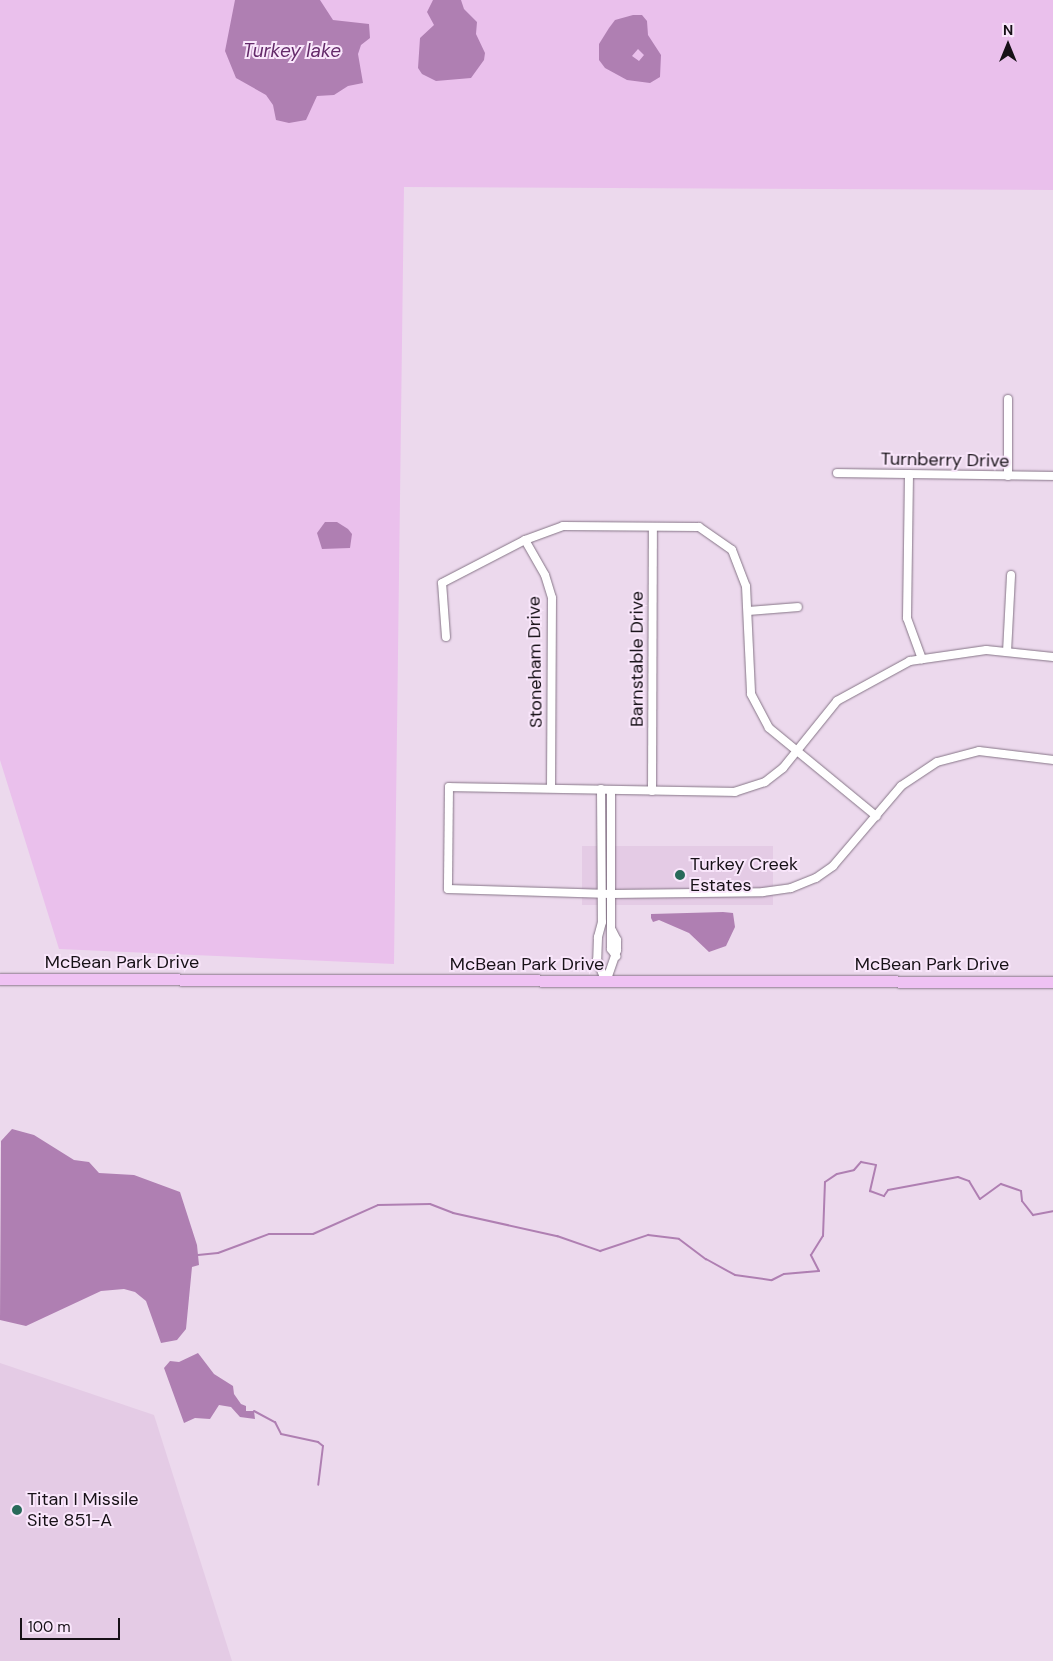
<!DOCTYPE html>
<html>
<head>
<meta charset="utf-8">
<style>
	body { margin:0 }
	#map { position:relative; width:1053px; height:1661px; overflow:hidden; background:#ecd9ed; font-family:"DM Sans",sans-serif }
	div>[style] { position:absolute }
	.built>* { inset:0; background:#e4cbe5; transform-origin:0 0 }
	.green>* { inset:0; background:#eac0ec }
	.water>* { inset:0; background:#af7fb2 }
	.stream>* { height:2px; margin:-1px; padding:0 1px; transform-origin:1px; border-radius:1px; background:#af7fb2 }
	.roads { filter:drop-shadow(0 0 1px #867587) drop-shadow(0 0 1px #867587) }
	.street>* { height:8px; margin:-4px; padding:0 4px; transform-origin:4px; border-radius:4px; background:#fff }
	.primary>* { height:11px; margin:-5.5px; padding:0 5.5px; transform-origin:5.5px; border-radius:5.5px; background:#efc2f3 }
	.dots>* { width:14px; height:14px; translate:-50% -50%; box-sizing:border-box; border:2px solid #f9e6fb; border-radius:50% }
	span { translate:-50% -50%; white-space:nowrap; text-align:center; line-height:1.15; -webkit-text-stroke:4px #f9e6fb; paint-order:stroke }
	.street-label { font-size:18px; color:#171117 }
	.poi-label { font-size:18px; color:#171117 }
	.left { translate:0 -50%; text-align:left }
	.water-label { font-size:19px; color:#642a6a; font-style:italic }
	.north { position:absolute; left:983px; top:20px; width:50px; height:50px; -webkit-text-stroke:4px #f9e6fb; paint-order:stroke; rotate:0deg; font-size:14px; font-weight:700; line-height:20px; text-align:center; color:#171117 }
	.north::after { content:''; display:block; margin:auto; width:18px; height:22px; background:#171117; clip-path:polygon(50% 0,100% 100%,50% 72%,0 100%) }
	.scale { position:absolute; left:20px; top:1618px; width:100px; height:22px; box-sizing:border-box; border:2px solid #171117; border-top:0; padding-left:6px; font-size:15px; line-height:18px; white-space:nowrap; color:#171117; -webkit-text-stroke:4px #f9e6fb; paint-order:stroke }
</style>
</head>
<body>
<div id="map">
	<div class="built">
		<div style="left:582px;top:846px;width:191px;height:59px"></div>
		<div style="clip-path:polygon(0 1363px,154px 1415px,232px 1661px,0 1661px)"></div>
	</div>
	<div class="green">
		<div style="clip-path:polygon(0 0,1053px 0,1053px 190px,404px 187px,394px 964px,59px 949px,0 760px)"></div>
	</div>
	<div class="water">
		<div style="clip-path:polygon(235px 0,320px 0,333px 20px,369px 24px,370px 38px,361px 45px,358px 54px,363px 83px,348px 86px,334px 95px,317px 96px,306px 120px,289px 123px,276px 120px,273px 105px,266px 95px,236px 78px,225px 51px)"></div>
		<div style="clip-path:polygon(433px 0,461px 0,464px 9px,477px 22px,476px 34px,485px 53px,484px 60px,471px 78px,436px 81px,422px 74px,418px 68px,420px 38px,434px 25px,427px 12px)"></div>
		<div style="clip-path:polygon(evenodd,633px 15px,642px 15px,647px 21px,648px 35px,661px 55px,660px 77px,650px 83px,627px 80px,605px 68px,599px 60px,599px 44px,609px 28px,615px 20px,633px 15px,638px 49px,644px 55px,639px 61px,632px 56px,638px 49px)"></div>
		<div style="clip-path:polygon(325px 522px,337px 522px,348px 529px,352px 534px,350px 548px,322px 549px,317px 533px)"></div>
		<div style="clip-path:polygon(723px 912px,733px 913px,735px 927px,726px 946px,709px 952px,689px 933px,659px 920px,653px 922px,651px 918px,651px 914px)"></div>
		<div style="clip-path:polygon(12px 1129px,34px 1135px,74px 1160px,89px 1162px,99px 1173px,134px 1175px,180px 1192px,197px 1245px,199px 1265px,192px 1267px,186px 1329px,177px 1340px,161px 1343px,146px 1301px,135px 1292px,124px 1289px,101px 1291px,26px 1326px,0 1320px,1px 1141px)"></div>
		<div style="clip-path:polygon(198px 1353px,214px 1374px,233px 1386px,234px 1394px,241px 1404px,246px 1406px,246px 1411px,254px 1411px,255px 1419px,240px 1417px,231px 1407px,219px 1405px,210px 1419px,195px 1418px,184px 1423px,164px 1368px,170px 1361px,179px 1362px)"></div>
	</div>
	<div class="stream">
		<div style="left:198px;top:1255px;width:20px;rotate:-6deg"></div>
		<div style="left:218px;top:1253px;width:54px;rotate:-20.4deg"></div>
		<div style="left:269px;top:1234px;width:44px"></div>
		<div style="left:313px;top:1234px;width:71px;rotate:-24deg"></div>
		<div style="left:378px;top:1205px;width:52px;rotate:-1.1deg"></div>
		<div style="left:430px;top:1204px;width:25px;rotate:21deg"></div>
		<div style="left:453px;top:1213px;width:107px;rotate:12.5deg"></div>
		<div style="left:557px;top:1236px;width:46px;rotate:19.2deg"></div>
		<div style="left:600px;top:1251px;width:51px;rotate:-18.4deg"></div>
		<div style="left:648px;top:1235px;width:31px;rotate:7deg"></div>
		<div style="left:679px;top:1239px;width:34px;rotate:37deg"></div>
		<div style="left:706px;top:1259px;width:33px;rotate:29deg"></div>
		<div style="left:735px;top:1275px;width:37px;rotate:8deg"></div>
		<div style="left:772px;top:1280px;width:13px;rotate:-27deg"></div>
		<div style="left:784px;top:1274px;width:35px;rotate:-5deg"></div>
		<div style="left:819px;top:1271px;width:18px;rotate:-117deg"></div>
		<div style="left:811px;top:1255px;width:22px;rotate:-58deg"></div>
		<div style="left:823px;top:1236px;width:54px;rotate:-87.9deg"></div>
		<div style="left:825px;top:1182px;width:14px;rotate:-34deg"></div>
		<div style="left:837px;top:1174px;width:17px;rotate:-13deg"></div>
		<div style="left:854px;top:1170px;width:11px;rotate:-49deg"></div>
		<div style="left:861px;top:1162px;width:15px;rotate:11deg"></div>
		<div style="left:876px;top:1165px;width:27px;rotate:103deg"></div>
		<div style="left:870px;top:1191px;width:15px;rotate:20deg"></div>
		<div style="left:884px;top:1196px;width:7px;rotate:-56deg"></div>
		<div style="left:888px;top:1190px;width:71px;rotate:-10.5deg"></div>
		<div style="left:958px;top:1177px;width:12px;rotate:20deg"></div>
		<div style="left:969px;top:1181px;width:21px;rotate:59deg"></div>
		<div style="left:980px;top:1199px;width:26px;rotate:-36deg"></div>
		<div style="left:1001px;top:1184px;width:21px;rotate:19deg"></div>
		<div style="left:1021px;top:1191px;width:10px;rotate:84deg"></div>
		<div style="left:1022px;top:1201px;width:18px;rotate:52deg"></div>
		<div style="left:1033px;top:1215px;width:20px;rotate:-11deg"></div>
		<div style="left:254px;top:1411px;width:24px;rotate:28deg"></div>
		<div style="left:275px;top:1422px;width:13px;rotate:63deg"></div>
		<div style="left:281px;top:1434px;width:38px;rotate:12deg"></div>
		<div style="left:318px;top:1442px;width:6px;rotate:39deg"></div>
		<div style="left:323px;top:1446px;width:39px;rotate:97deg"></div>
	</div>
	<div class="roads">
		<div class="street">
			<div style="left:1008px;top:399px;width:77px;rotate:90deg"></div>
			<div style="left:837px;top:473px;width:216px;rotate:0.8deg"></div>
			<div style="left:909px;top:474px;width:144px;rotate:90.8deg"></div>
			<div style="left:907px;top:618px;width:44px;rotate:69.9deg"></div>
			<div style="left:525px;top:540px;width:40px;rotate:60.3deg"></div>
			<div style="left:545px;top:575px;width:24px;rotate:73deg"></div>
			<div style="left:552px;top:598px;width:190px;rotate:90.3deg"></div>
			<div style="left:749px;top:611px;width:49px;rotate:-4.7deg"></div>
			<div style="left:446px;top:637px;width:54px;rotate:-94.2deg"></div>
			<div style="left:442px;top:583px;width:93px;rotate:-27.4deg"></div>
			<div style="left:525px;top:540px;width:40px;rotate:-20.2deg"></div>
			<div style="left:563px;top:526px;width:136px;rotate:0.4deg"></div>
			<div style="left:699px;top:527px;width:40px;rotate:34.9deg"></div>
			<div style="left:732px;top:550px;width:39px;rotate:69deg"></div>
			<div style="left:746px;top:586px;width:108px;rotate:87.3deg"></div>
			<div style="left:751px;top:694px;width:38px;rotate:62deg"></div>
			<div style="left:769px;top:728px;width:139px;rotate:39.4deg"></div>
			<div style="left:1007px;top:652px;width:77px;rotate:-87deg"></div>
			<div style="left:1053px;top:657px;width:67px;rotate:-174deg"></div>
			<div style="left:986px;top:650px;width:77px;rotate:171.8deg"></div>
			<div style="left:910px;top:661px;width:83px;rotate:151.3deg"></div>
			<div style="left:837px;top:701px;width:86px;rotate:128.9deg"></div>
			<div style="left:783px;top:768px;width:23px;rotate:142deg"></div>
			<div style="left:765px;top:782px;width:32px;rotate:162deg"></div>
			<div style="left:735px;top:792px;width:286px;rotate:-179deg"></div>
			<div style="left:449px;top:787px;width:102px;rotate:90.6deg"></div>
			<div style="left:448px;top:889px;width:162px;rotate:1.8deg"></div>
			<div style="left:610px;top:894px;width:153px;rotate:-0.7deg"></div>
			<div style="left:763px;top:892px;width:28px;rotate:-8deg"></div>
			<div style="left:791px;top:888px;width:27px;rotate:-22deg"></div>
			<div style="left:816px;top:878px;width:21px;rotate:-35deg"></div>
			<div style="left:833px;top:866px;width:105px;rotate:-49.6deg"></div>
			<div style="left:901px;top:786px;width:43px;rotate:-33.7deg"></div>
			<div style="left:937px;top:762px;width:43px;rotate:-14.7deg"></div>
			<div style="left:979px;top:751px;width:75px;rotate:6.9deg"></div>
			<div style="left:601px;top:789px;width:133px;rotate:89.6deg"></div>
			<div style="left:602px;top:922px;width:16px;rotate:105deg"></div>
			<div style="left:598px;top:937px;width:23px;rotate:92deg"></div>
			<div style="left:597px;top:960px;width:24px;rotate:68deg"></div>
			<div style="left:611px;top:790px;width:159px;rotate:90deg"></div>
			<div style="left:611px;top:949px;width:9px;rotate:54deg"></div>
			<div style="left:652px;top:791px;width:264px;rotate:-89.8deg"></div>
			<div style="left:606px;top:982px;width:34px;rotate:-71deg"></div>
			<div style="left:617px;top:950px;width:10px;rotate:-90deg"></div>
			<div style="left:617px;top:940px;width:11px;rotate:-117deg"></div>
		</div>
		<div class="primary">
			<div style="left:0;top:979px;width:1053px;rotate:0.16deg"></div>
		</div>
	</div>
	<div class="dots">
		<div style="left:680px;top:875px;background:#286a5a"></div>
		<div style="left:17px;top:1510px;background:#286a5a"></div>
	</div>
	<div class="street-label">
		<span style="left:945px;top:460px;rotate:1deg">Turnberry Drive</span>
		<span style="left:637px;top:659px;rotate:-90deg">Barnstable Drive</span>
		<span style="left:535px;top:662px;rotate:-91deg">Stoneham Drive</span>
		<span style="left:122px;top:962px">McBean Park Drive</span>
		<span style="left:527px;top:964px">McBean Park Drive</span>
		<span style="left:932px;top:964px">McBean Park Drive</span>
	</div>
	<div class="poi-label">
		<span class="left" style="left:690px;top:875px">Turkey Creek<br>Estates</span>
		<span class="left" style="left:27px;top:1510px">Titan I Missile<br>Site 851-A</span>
	</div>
	<div class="water-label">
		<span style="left:292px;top:51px">Turkey lake</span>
	</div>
	<div class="north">N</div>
	<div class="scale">100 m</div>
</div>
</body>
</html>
